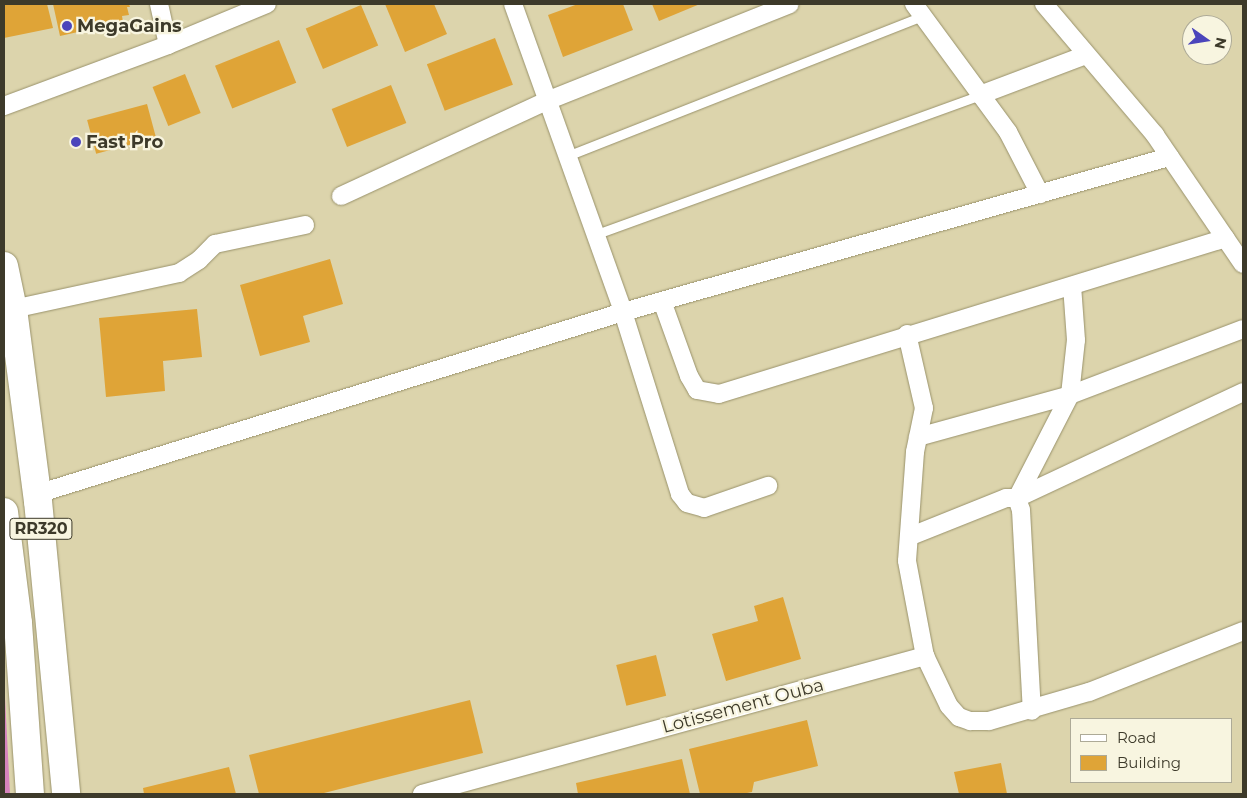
<!DOCTYPE html>
<html>
<head>
<meta charset="utf-8">
<style>
	body { margin:0 }
	#map { position:relative; width:1247px; height:798px; overflow:hidden; background:#dcd4ac; font-family:Montserrat,sans-serif }
	div>[style] { position:absolute }
	.green>* { inset:0; background:#d683bc }
	.building>* { inset:0; background:#dfa437; transform-origin:0 0 }
	.roads { filter:drop-shadow(0 0 1px #99926b) drop-shadow(0 0 1px #99926b) }
	.lane>* { height:9px; margin:-4.5px; padding:0 4.5px; transform-origin:4.5px; border-radius:4.5px; background:#fff }
	.street>* { height:18px; margin:-9px; padding:0 9px; transform-origin:9px; border-radius:9px; background:#fff }
	.primary>* { height:28px; margin:-14px; padding:0 14px; transform-origin:14px; border-radius:14px; background:#fff }
	.dots>* { width:14px; height:14px; translate:-50% -50%; box-sizing:border-box; border:2px solid #f8f5e0; border-radius:50% }
	span { translate:-50% -50%; white-space:nowrap; text-align:center; line-height:1.15; -webkit-text-stroke:4.5px #f8f5e0; paint-order:stroke }
	.shield-label span { padding:1px 4px; background:#f8f5e0; border:1px solid; border-radius:4px; -webkit-text-stroke-width:0 }
	.shield-label { font-size:16px; color:#3d3a2a; font-weight:700 }
	.poi-label { font-size:18px; color:#3d3a2a; font-weight:700 }
	.left { translate:0 -50%; text-align:left }
	.street-label { font-size:18px; color:#3d3a2a }
	.frame { position:absolute; inset:0; border:5px solid #3d3a2a; pointer-events:none }
	.legend { position:absolute; left:1070px; top:718px; width:162px; height:65px; box-sizing:border-box; background:#f8f5e0; border:1px solid #adaa97; margin:0; padding:6px 9px; list-style:none; font-size:15px; color:#3d3a2a }
	.legend li { display:flex; align-items:center; gap:10px; height:25px }
	.legend b { width:25px; border:1px solid #adaa97 }
	.north { position:absolute; left:1182px; top:15px; width:50px; height:50px; box-sizing:border-box; background:#f8f5e0; border:1px solid #adaa97; border-radius:50%; rotate:103deg; font-size:14px; font-weight:700; line-height:20px; text-align:center; color:#3d3a2a }
	.north::after { content:''; display:block; margin:auto; width:18px; height:22px; background:#4b45bb; clip-path:polygon(50% 0,100% 100%,50% 72%,0 100%) }
</style>
</head>
<body>
<div id="map">
	<div class="green">
		<div style="clip-path:polygon(4px 678px,10px 794px,4px 794px)"></div>
	</div>
	<div class="building">
		<div style="clip-path:polygon(4px 4px,47px 4px,53px 28px,4px 38px)"></div>
		<div style="clip-path:polygon(53px 4px,129px 4px,130px 7px,127px 7px,129px 15px,122px 16px,123px 22px,60px 36px)"></div>
		<div style="clip-path:polygon(385px 4px,434px 4px,447px 34px,405px 52px)"></div>
		<div style="clip-path:polygon(578px 4px,623px 4px,633px 30px,563px 57px,548px 15px)"></div>
		<div style="clip-path:polygon(652px 4px,700px 4px,659px 21px)"></div>
		<div style="left:361px;top:5px;width:44px;height:60px;rotate:67deg"></div>
		<div style="left:495px;top:38px;width:50px;height:73px;rotate:69deg"></div>
		<div style="left:279px;top:40px;width:46px;height:69px;rotate:68deg"></div>
		<div style="left:185px;top:74px;width:42px;height:35px;rotate:68deg"></div>
		<div style="left:391px;top:85px;width:41px;height:64px;rotate:68deg"></div>
		<div style="left:147px;top:104px;width:35px;height:62px;rotate:75deg"></div>
		<div style="clip-path:polygon(330px 259px,343px 304px,303px 316px,310px 342px,260px 356px,240px 285px)"></div>
		<div style="clip-path:polygon(197px 309px,202px 357px,163px 361px,165px 391px,106px 397px,99px 318px)"></div>
		<div style="clip-path:polygon(783px 597px,801px 659px,726px 681px,712px 634px,758px 621px,754px 606px)"></div>
		<div style="left:656px;top:655px;width:42px;height:41px;rotate:76deg"></div>
		<div style="clip-path:polygon(470px 700px,483px 753px,320px 794px,259px 794px,249px 755px)"></div>
		<div style="clip-path:polygon(807px 720px,818px 766px,754px 782px,752px 792px,742px 794px,700px 794px,689px 749px)"></div>
		<div style="clip-path:polygon(682px 759px,690px 794px,578px 794px,576px 783px)"></div>
		<div style="clip-path:polygon(1001px 763px,1007px 794px,959px 794px,954px 772px)"></div>
		<div style="clip-path:polygon(229px 767px,236px 794px,144px 794px,143px 788px)"></div>
	</div>
	<div class="roads">
		<div class="lane">
			<div style="left:567px;top:156px;width:383px;rotate:-21.5deg"></div>
			<div style="left:594px;top:235px;width:411px;rotate:-19.9deg"></div>
		</div>
		<div class="street">
			<div style="left:159px;top:4px;width:42px;rotate:77.6deg"></div>
			<div style="left:513px;top:4px;width:327px;rotate:70.3deg"></div>
			<div style="left:623px;top:312px;width:191px;rotate:72.6deg"></div>
			<div style="left:680px;top:494px;width:11px;rotate:52deg"></div>
			<div style="left:687px;top:503px;width:18px;rotate:16deg"></div>
			<div style="left:704px;top:508px;width:68px;rotate:-19deg"></div>
			<div style="left:914px;top:4px;width:159px;rotate:53.7deg"></div>
			<div style="left:1008px;top:132px;width:70px;rotate:62.7deg"></div>
			<div style="left:1044px;top:4px;width:172px;rotate:49.7deg"></div>
			<div style="left:1155px;top:135px;width:156px;rotate:55.7deg"></div>
			<div style="left:980px;top:95px;width:113px;rotate:-20.7deg"></div>
			<div style="left:4px;top:106px;width:175px;rotate:-20.4deg"></div>
			<div style="left:168px;top:45px;width:107px;rotate:-22.5deg"></div>
			<div style="left:341px;top:196px;width:229px;rotate:-24.8deg"></div>
			<div style="left:549px;top:100px;width:259px;rotate:-21.7deg"></div>
			<div style="left:662px;top:301px;width:80px;rotate:70.2deg"></div>
			<div style="left:689px;top:376px;width:16px;rotate:60deg"></div>
			<div style="left:697px;top:390px;width:22px;rotate:10deg"></div>
			<div style="left:719px;top:394px;width:530px;rotate:-17.1deg"></div>
			<div style="left:13px;top:309px;width:170px;rotate:-12.2deg"></div>
			<div style="left:179px;top:273px;width:24px;rotate:-33deg"></div>
			<div style="left:199px;top:260px;width:23px;rotate:-45deg"></div>
			<div style="left:215px;top:244px;width:92px;rotate:-11.9deg"></div>
			<div style="left:907px;top:334px;width:76px;rotate:77.1deg"></div>
			<div style="left:924px;top:408px;width:45px;rotate:101.6deg"></div>
			<div style="left:915px;top:452px;width:109px;rotate:94.2deg"></div>
			<div style="left:907px;top:561px;width:97px;rotate:79.3deg"></div>
			<div style="left:918px;top:437px;width:158px;rotate:-15.4deg"></div>
			<div style="left:1070px;top:395px;width:185px;rotate:-20.9deg"></div>
			<div style="left:37px;top:494px;width:614px;rotate:-17.25deg"></div>
			<div style="left:623px;top:312px;width:568px;rotate:-15.85deg"></div>
			<div style="left:1017px;top:498px;width:116px;rotate:-62.8deg"></div>
			<div style="left:1070px;top:395px;width:55px;rotate:-83.8deg"></div>
			<div style="left:1076px;top:340px;width:54px;rotate:-94.2deg"></div>
			<div style="left:1017px;top:498px;width:13px;rotate:72deg"></div>
			<div style="left:1021px;top:510px;width:201px;rotate:86.9deg"></div>
			<div style="left:911px;top:536px;width:102px;rotate:-21.8deg"></div>
			<div style="left:1006px;top:498px;width:11px"></div>
			<div style="left:1017px;top:498px;width:250px;rotate:-25.1deg"></div>
			<div style="left:422px;top:794px;width:522px;rotate:-15.34deg"></div>
			<div style="left:925px;top:656px;width:55px;rotate:64.4deg"></div>
			<div style="left:949px;top:706px;width:15px;rotate:48deg"></div>
			<div style="left:959px;top:717px;width:12px;rotate:20deg"></div>
			<div style="left:970px;top:721px;width:19px"></div>
			<div style="left:989px;top:721px;width:104px;rotate:-16.2deg"></div>
			<div style="left:1089px;top:692px;width:166px;rotate:-21.6deg"></div>
		</div>
		<div class="primary">
			<div style="left:4px;top:266px;width:44px;rotate:78.2deg"></div>
			<div style="left:13px;top:309px;width:194px;rotate:82.6deg"></div>
			<div style="left:38px;top:501px;width:294px;rotate:84.5deg"></div>
			<div style="left:4px;top:512px;width:112px;rotate:82.8deg"></div>
			<div style="left:18px;top:623px;width:171px;rotate:86deg"></div>
		</div>
	</div>
	<div class="dots">
		<div style="left:67px;top:26px;background:#4b45bb"></div>
		<div style="left:76px;top:142px;background:#4b45bb"></div>
	</div>
	<div class="shield-label">
		<span style="left:41px;top:529px">RR320</span>
	</div>
	<div class="poi-label">
		<span class="left" style="left:77px;top:26px">MegaGains</span>
		<span class="left" style="left:86px;top:142px">Fast Pro</span>
	</div>
	<div class="street-label">
		<span style="left:743px;top:706px;rotate:-15deg">Lotissement Ouba</span>
	</div>
	<div class="frame"></div>
	<ul class="legend">
	<li><b style="height:6px;background:#fff"></b>Road</li>
	<li><b style="height:14px;background:#dfa437"></b>Building</li>
	</ul>
	<div class="north">N</div>
</div>
</body>
</html>
